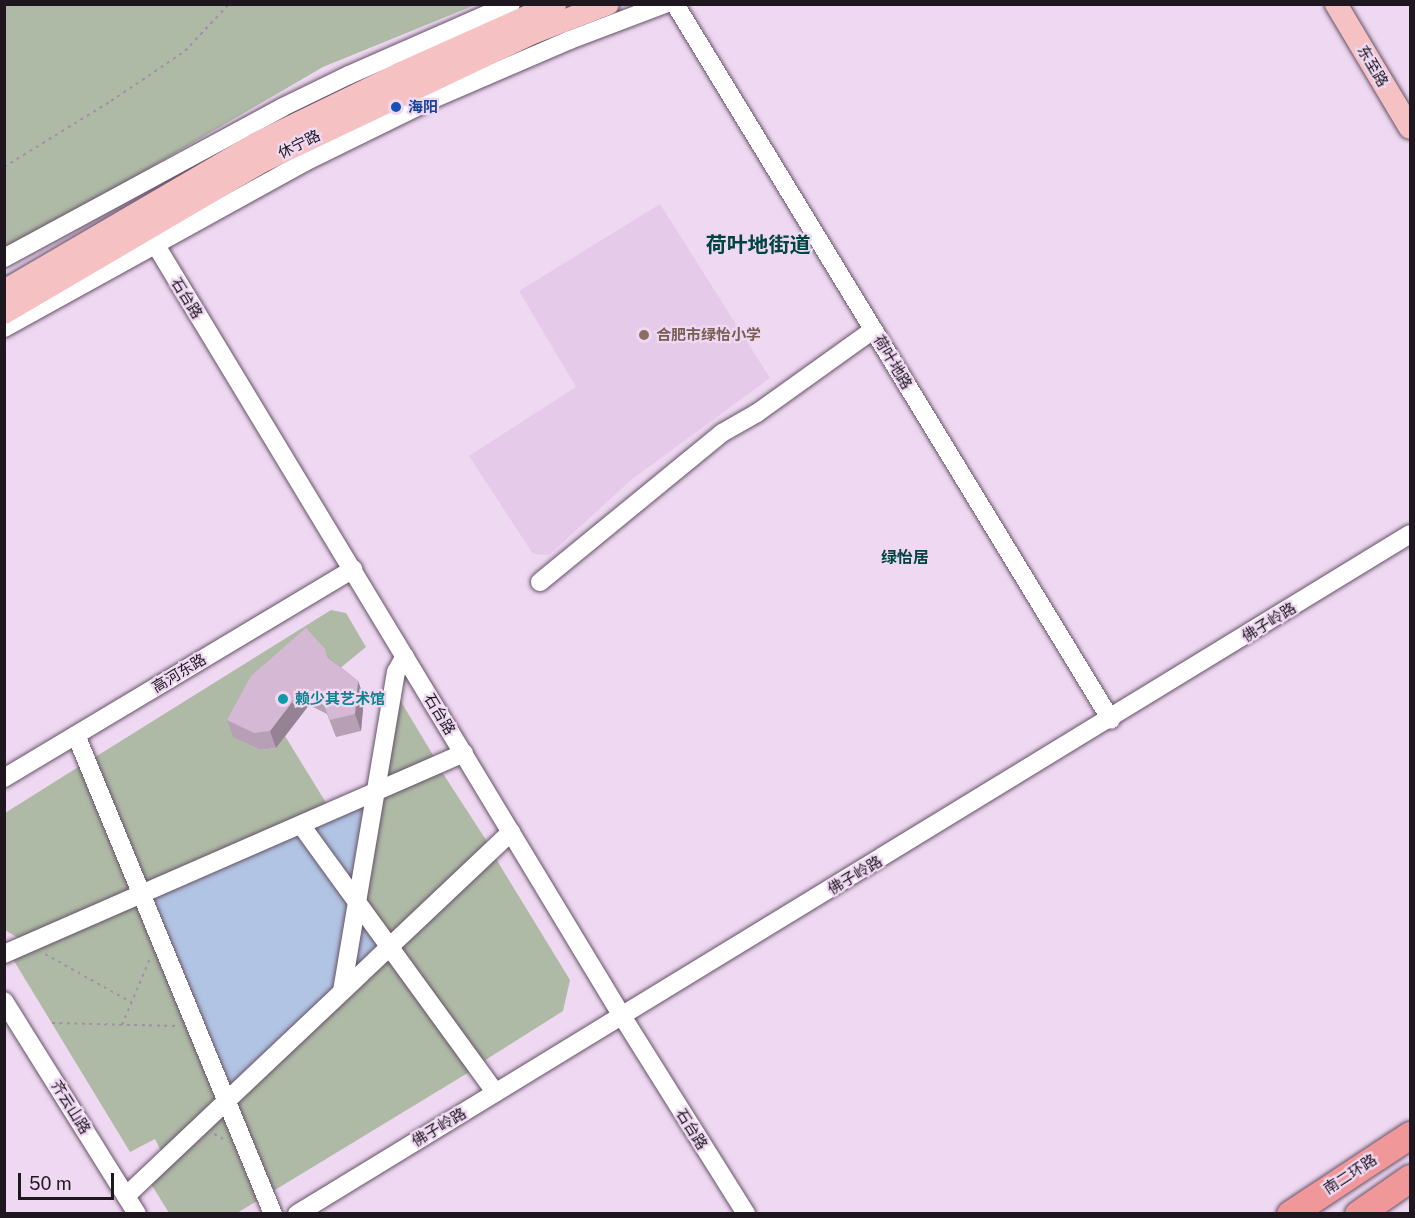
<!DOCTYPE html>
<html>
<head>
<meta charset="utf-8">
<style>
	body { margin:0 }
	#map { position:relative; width:1415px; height:1218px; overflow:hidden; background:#efd9f2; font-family:"Public Sans","Noto Sans SC",sans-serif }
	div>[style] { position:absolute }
	.built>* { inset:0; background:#e6cae9 }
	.green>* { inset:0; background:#afbaa6 }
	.water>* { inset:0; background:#b1c4e3 }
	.path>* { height:2px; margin-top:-1px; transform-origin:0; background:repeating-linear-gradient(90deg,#a190a3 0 3px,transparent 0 7.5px) }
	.roads { filter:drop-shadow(0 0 2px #655267) drop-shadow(0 0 2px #655267) }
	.minor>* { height:18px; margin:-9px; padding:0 9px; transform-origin:9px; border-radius:9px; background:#fff }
	.major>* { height:22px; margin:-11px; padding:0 11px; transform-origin:11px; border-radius:11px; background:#f6c1c2 }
	.highway>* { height:27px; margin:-13.5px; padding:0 13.5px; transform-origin:13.5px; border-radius:13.5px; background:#f09799 }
	.wall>* { inset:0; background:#b79fb6 }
	.shaded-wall>* { inset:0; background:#958294 }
	.building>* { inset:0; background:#d5b9d4 }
	.dots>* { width:16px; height:16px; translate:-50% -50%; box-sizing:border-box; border:3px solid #efd9f2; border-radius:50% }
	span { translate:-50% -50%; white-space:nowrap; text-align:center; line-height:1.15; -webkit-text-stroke:4.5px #efd9f2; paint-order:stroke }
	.street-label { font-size:15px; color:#1f1720 }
	.transit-label { font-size:15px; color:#164399; font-weight:700 }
	.left { translate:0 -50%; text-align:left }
	.education-label { font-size:15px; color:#785e54; font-weight:700 }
	.culture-label { font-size:15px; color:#0d838f; font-weight:700 }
	.neighbourhood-label { font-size:16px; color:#004441; font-weight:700 }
	.district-label { font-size:21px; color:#004441; font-weight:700 }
	.frame { position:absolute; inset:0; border:6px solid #1f1720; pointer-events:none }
	.scale { position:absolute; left:18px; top:1173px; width:96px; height:27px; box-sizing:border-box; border:3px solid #1f1720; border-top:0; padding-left:8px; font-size:18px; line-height:21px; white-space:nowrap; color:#1f1720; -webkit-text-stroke:4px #efd9f2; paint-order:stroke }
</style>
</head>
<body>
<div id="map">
	<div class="built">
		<div style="clip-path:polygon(660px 204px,770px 378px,631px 480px,549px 555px,533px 554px,469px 456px,576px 387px,519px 291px)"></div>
	</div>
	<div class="green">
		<div style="clip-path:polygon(4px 5px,475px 5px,323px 67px,5px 252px)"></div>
		<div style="clip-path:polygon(331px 610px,346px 613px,366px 647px,333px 674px,234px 737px,260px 750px,276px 748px,285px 736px,328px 806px,145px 887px,92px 759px)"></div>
		<div style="clip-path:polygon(397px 695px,436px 760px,382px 782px)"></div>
		<div style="clip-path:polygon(83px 764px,134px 892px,23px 941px,5px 930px,5px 813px)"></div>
		<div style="clip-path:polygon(440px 769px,490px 846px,389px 940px,360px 899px,379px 794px)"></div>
		<div style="clip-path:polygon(493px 854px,570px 980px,563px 1011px,479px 1064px,394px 948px)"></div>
		<div style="clip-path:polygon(139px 901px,220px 1098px,162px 1153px,155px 1139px,130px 1152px,11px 956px)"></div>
		<div style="clip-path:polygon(387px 955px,471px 1071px,270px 1193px,231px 1101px)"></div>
		<div style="clip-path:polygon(224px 1108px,262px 1198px,237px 1213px,169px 1213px,148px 1179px)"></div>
	</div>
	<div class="water">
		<div style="clip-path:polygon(374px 796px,357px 895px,308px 826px)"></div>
		<div style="clip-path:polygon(298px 830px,382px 948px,229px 1092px,148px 897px)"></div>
	</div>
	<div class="path">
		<div style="left:4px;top:167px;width:126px;rotate:-31.7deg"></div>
		<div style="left:111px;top:101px;width:89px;rotate:-34deg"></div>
		<div style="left:185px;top:51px;width:64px;rotate:-46.9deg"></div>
		<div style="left:45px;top:954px;width:98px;rotate:29.2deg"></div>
		<div style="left:52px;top:1023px;width:126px;rotate:1.4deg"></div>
		<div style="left:122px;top:1025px;width:75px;rotate:-67.2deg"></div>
		<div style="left:214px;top:1134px;width:15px;rotate:28deg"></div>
	</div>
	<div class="roads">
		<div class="minor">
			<div style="left:675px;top:4px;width:838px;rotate:58.66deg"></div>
			<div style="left:140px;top:219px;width:931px;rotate:58.84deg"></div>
			<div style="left:622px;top:1016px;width:234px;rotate:57.9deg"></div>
			<div style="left:4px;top:258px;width:317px;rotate:-28.4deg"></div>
			<div style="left:283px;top:107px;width:73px;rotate:-25.9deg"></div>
			<div style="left:349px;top:75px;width:177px;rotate:-23.7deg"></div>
			<div style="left:4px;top:328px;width:344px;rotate:-28.9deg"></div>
			<div style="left:305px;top:162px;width:143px;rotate:-26.2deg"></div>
			<div style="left:433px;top:99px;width:149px;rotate:-23.3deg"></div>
			<div style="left:570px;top:40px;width:102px;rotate:-20.8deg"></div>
			<div style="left:540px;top:582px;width:235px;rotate:-39.3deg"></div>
			<div style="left:722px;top:433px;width:40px;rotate:-29.7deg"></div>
			<div style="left:757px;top:413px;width:143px;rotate:-35.6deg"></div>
			<div style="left:76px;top:735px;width:518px;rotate:67.64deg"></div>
			<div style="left:4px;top:778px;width:407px;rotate:-30.9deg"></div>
			<div style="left:301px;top:825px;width:331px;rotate:54deg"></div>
			<div style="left:4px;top:954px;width:502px;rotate:-23.6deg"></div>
			<div style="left:342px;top:991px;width:324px;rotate:-80.4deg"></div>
			<div style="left:396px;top:672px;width:18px;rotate:-61deg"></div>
			<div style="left:4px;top:1001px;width:251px;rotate:58deg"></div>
			<div style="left:126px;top:1196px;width:530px;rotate:-43.39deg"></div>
			<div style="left:297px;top:1214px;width:1304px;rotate:-31.42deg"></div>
		</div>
		<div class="major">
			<div style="left:1336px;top:4px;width:144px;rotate:59.2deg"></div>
			<div style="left:4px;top:291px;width:293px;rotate:-30.3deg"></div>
			<div style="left:257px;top:143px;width:160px;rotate:-25.9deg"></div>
			<div style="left:401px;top:73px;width:169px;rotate:-24.1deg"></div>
			<div style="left:4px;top:313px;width:303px;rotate:-30.4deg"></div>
			<div style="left:265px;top:160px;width:299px;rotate:-25.4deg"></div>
			<div style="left:535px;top:32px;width:78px;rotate:-21deg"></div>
		</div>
		<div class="highway">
			<div style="left:1290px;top:1214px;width:144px;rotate:-33.4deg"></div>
			<div style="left:1358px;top:1214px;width:63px;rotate:-34.7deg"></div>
		</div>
	</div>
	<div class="wall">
		<div style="clip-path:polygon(328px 657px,358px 681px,364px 698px,361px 731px,336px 737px,327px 714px,309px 705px,276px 748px,260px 750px,233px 737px,227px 720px)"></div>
	</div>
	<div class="shaded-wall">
		<div style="clip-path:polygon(358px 681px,364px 698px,361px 731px,355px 714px)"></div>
		<div style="clip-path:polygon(302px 689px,309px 705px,276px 748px,270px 731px)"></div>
	</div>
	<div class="building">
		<div style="clip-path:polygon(306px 628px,325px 649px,327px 657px,358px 681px,355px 714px,330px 720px,321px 698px,302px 689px,270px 731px,254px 733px,227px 720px,251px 676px)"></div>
	</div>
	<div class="dots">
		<div style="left:396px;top:107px;background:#1a4fb4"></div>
		<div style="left:644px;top:335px;background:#8d6e63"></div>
		<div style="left:283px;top:699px;background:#0f9aa8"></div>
	</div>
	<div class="street-label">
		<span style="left:1373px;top:66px;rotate:59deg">东至路</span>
		<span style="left:299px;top:144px;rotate:-26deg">休宁路</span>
		<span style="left:187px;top:298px;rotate:58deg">石台路</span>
		<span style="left:893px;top:362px;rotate:59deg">荷叶地路</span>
		<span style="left:1269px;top:622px;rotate:-32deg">佛子岭路</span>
		<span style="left:179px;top:673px;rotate:-31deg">高河东路</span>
		<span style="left:440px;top:714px;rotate:59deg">石台路</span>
		<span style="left:855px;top:875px;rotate:-31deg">佛子岭路</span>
		<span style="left:71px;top:1107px;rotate:58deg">齐云山路</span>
		<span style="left:439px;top:1127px;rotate:-31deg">佛子岭路</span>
		<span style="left:692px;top:1129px;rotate:58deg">石台路</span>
		<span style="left:1350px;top:1174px;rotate:-33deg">南二环路</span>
	</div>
	<div class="transit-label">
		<span class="left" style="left:408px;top:107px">海阳</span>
	</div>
	<div class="education-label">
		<span class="left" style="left:656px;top:335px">合肥市绿怡小学</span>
	</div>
	<div class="culture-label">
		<span class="left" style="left:295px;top:699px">赖少其艺术馆</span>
	</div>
	<div class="neighbourhood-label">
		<span style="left:905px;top:558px">绿怡居</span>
	</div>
	<div class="district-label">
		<span style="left:758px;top:245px">荷叶地街道</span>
	</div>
	<div class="frame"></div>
	<div class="scale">50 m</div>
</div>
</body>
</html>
